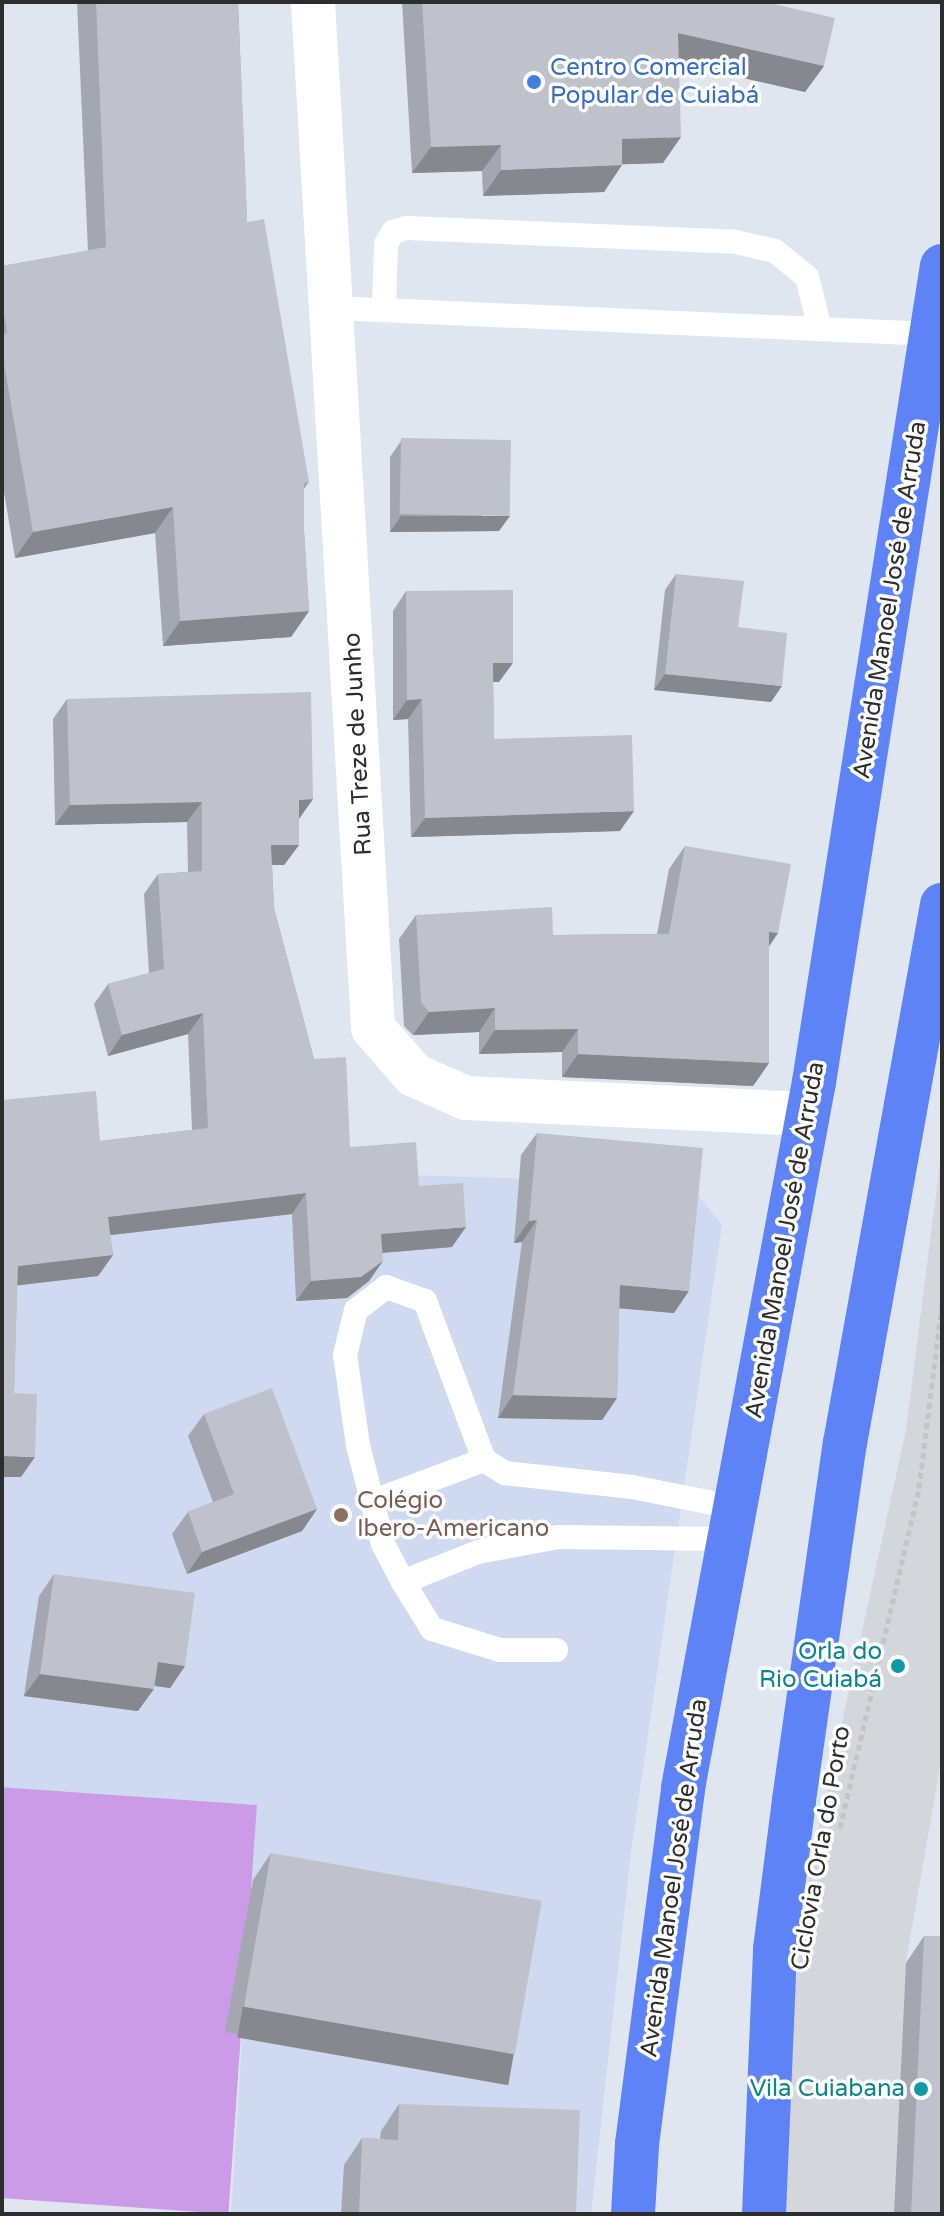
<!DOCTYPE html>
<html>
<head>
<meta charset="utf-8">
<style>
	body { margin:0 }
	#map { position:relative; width:944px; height:2216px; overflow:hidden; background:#e0e6ef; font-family:"Varela Round",sans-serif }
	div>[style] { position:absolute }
	.education>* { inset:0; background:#cfdaf0 }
	.green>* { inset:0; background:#cc9be7; transform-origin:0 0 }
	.plaza>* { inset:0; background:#d3d6db }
	.path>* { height:5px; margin-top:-2.5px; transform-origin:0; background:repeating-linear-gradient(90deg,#c4c4c4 0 6px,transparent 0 10px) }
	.lane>* { height:24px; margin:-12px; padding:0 12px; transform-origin:12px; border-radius:12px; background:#fff }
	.street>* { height:44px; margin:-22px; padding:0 22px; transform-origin:22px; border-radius:22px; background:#fff }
	.primary>* { height:44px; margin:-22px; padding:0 22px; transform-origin:22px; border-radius:22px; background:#5e83f6 }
	.wall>* { inset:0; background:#a4a7af }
	.shaded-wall>* { inset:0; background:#86888e; transform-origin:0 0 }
	.building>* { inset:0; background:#bfc2cb; transform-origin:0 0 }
	.dots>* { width:22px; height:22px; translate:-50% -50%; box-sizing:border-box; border:4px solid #fff; border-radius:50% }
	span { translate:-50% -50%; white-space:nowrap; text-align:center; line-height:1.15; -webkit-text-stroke:7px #fff; paint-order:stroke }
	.shop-label { font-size:24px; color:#366cbe }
	.left { translate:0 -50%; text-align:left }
	.street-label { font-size:24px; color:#2d2d2d }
	.education-label { font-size:24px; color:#785e54 }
	.culture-label { font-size:24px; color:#0d838f }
	.right { translate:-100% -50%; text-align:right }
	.frame { position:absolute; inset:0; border:4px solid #2d2d2d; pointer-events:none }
</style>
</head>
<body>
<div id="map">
	<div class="education">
		<div style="clip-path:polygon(2px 1144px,321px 1172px,689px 1184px,722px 1225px,631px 1852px,591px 2214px,231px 2214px,257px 1805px,2px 1819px)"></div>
	</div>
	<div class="green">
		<div style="left:257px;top:1805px;width:410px;height:255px;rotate:94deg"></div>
	</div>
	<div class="plaza">
		<div style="clip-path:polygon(942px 1147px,942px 1755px,906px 1962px,942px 2214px,777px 2214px,792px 2012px,810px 1869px,906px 1430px)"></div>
	</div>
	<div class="path">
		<div style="left:840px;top:1828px;width:349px;rotate:-76.9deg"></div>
		<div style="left:919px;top:1488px;width:185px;rotate:-82.9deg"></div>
	</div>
	<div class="lane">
		<div style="left:334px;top:308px;width:598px;rotate:2.49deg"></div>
		<div style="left:384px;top:310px;width:66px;rotate:-88.3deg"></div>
		<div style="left:386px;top:244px;width:14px;rotate:-60deg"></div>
		<div style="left:393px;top:232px;width:14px;rotate:-17deg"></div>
		<div style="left:406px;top:228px;width:330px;rotate:2.4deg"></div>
		<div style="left:736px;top:242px;width:40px;rotate:13deg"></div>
		<div style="left:775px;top:251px;width:41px;rotate:39.1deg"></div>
		<div style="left:807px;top:277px;width:54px;rotate:76deg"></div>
		<div style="left:371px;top:1502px;width:121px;rotate:-20.4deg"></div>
		<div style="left:403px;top:1582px;width:81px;rotate:-21.8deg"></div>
		<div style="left:478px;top:1552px;width:81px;rotate:-10.6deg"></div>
		<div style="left:558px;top:1537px;width:172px;rotate:0.7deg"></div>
		<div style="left:556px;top:1650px;width:56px;rotate:180deg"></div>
		<div style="left:500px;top:1650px;width:71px;rotate:-162.8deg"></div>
		<div style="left:432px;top:1629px;width:55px;rotate:-121.7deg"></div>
		<div style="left:403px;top:1582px;width:43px;rotate:-117.8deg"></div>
		<div style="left:383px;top:1544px;width:102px;rotate:-104.2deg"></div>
		<div style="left:358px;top:1445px;width:91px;rotate:-98.2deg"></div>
		<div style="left:345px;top:1355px;width:46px;rotate:-76.3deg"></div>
		<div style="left:356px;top:1310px;width:38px;rotate:-37deg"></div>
		<div style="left:386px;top:1287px;width:41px;rotate:19.7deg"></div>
		<div style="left:425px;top:1301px;width:170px;rotate:69.6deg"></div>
		<div style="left:484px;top:1460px;width:25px;rotate:32deg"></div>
		<div style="left:505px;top:1473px;width:128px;rotate:6.3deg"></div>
		<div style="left:632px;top:1487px;width:103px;rotate:11.2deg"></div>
	</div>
	<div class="street">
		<div style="left:313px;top:2px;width:1028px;rotate:86.65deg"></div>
		<div style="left:373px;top:1028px;width:62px;rotate:48.9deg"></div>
		<div style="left:414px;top:1075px;width:57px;rotate:23.9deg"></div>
		<div style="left:466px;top:1098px;width:339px;rotate:2.7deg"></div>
	</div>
	<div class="primary">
		<div style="left:633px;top:2214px;width:70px;rotate:-86.7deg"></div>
		<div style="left:637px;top:2144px;width:359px;rotate:-82.6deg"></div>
		<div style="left:683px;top:1788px;width:718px;rotate:-79.49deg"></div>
		<div style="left:814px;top:1082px;width:826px;rotate:-81.09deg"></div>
		<div style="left:764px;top:2214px;width:265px;rotate:-87.6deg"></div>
		<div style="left:775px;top:1949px;width:150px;rotate:-82.7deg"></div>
		<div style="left:794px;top:1800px;width:361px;rotate:-81.9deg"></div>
		<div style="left:845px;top:1443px;width:547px;rotate:-79.78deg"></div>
	</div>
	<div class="wall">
		<div style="clip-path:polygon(77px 2px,238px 2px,247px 222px,309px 482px,304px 489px,304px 531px,309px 611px,291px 637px,163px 646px,155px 533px,15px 558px,2px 480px,2px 266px,88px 251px)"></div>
		<div style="clip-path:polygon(402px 2px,765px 2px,824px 66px,805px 92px,679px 63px,663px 163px,622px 164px,604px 192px,483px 196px,482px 171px,412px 173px)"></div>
		<div style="clip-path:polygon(401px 441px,499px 531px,390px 532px,390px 457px)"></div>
		<div style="clip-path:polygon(676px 574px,738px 627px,771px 702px,654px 690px,665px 590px)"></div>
		<div style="clip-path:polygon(406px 591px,499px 682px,493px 682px,494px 739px,620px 831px,411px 837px,408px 719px,393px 720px,393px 611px)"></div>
		<div style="clip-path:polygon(67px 699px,313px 799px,299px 819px,299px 845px,284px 865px,272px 865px,274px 908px,314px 1059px,350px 1147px,419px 1186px,452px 1247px,383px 1253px,369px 1281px,347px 1298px,296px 1301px,292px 1214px,110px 1235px,113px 1255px,98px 1276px,17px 1285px,14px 1393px,21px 1477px,2px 1477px,2px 1100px,100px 1141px,192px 1130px,188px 1034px,108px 1056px,94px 1004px,108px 984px,149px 973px,144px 894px,158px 874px,188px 872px,187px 822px,55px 825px,53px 719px)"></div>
		<div style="clip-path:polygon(685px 846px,778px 933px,769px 947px,769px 1063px,753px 1086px,562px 1077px,562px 1052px,479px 1054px,479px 1032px,413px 1035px,404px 1026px,399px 939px,416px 915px,553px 935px,657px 934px,669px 869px)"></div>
		<div style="clip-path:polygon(537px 1133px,674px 1313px,619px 1308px,617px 1398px,602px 1420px,498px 1418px,522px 1242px,514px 1243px,521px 1155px)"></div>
		<div style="clip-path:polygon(204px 1414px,317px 1509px,302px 1531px,187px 1574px,172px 1534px,188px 1512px,213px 1502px,188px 1436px)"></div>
		<div style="clip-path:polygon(54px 1574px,185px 1666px,170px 1688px,154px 1686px,138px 1711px,24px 1696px,39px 1596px)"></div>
		<div style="clip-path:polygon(271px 1853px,514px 2054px,495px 2080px,225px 2032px,253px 1880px)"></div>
		<div style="clip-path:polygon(924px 1936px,942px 2214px,894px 2214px,906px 1963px)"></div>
		<div style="clip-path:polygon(399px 2104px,576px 2214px,341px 2214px,344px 2165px,362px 2138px,380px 2139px,381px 2131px)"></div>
	</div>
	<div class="shaded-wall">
		<div style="clip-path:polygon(678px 33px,824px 66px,805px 92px,660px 59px)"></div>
		<div style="clip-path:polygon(681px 137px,663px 163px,603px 165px,622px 139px)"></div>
		<div style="clip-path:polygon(501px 145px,482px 171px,412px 173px,431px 147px)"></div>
		<div style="clip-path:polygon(622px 165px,604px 192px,483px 196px,501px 170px)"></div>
		<div style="clip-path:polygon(173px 507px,155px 533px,15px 558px,33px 532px)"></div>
		<div style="clip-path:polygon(401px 516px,510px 516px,499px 531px,390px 532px)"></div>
		<div style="clip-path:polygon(309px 611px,291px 637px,163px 646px,180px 621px)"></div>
		<div style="clip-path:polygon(493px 663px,513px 663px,499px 682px,479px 682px)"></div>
		<div style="clip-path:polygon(665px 674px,782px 686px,771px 702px,654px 690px)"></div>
		<div style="clip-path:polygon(422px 699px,408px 719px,393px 720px,407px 700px)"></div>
		<div style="clip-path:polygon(313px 799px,298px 820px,299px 800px)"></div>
		<div style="clip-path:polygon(202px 802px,187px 822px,55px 825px,70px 805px)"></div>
		<div style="clip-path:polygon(634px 811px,620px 831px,411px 837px,425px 818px)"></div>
		<div style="clip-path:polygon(271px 845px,299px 845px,284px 865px,256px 865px)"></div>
		<div style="clip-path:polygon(769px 932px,778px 933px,761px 957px)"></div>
		<div style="clip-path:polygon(495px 1008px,479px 1032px,413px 1035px,429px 1012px)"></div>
		<div style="clip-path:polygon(203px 1013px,188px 1034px,108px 1056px,122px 1035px)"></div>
		<div style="clip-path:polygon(578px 1029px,562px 1052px,479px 1054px,495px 1030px)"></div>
		<div style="clip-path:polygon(578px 1054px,769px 1063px,753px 1086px,562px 1077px)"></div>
		<div style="clip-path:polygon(306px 1193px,292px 1214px,94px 1237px,108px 1217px)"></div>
		<div style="clip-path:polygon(537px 1220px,522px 1242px,514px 1243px,529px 1221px)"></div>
		<div style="clip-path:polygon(466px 1227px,452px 1247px,367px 1254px,381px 1234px)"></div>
		<div style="clip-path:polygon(113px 1255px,98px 1276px,4px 1287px,18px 1266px)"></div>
		<div style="clip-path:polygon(383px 1261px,369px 1281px,347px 1298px,296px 1301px,311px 1281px)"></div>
		<div style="clip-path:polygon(620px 1285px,689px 1291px,674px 1313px,605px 1307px)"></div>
		<div style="clip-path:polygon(513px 1395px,617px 1398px,602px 1420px,498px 1418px)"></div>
		<div style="clip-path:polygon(2px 1456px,35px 1457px,21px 1477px,2px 1477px)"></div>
		<div style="clip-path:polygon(317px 1509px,302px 1531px,187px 1574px,202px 1552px)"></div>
		<div style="clip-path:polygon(158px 1662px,185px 1666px,170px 1688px,142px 1684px)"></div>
		<div style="clip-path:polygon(40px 1674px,154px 1689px,138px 1711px,24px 1696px)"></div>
		<div style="left:243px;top:2006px;width:275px;height:32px;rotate:10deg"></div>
	</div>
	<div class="building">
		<div style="clip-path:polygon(96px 2px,238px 2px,247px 222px,264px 219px,309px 482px,304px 483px,304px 531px,309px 611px,180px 621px,173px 507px,33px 532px,2px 352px,2px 334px,7px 333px,2px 301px,2px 266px,106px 247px)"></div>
		<div style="clip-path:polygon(422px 2px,765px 2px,835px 18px,824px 66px,678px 33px,681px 137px,622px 139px,622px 165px,501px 170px,501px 145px,431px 147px)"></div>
		<div style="left:511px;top:440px;width:76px;height:110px;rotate:91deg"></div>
		<div style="clip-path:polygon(676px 574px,744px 581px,738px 627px,787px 633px,782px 686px,665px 674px)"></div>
		<div style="clip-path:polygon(513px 590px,513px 663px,493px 663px,494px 739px,632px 735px,634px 811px,425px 818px,422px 699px,407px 700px,406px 591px)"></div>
		<div style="clip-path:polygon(311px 692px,313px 799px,299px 800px,299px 845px,271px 845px,274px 908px,314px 1059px,346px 1057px,350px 1147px,416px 1142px,419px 1186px,463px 1183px,466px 1227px,381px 1234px,383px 1261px,361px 1277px,311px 1281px,306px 1193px,108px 1217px,113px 1255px,18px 1266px,14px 1393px,37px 1394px,35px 1457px,2px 1456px,2px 1100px,96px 1091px,100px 1141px,208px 1128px,203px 1013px,122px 1035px,108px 984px,164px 969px,158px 874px,202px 871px,202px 802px,70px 805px,67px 699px)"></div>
		<div style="clip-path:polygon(685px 846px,791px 864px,778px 933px,769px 932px,769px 1063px,578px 1054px,578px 1029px,495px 1030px,495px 1008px,429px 1012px,421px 1002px,416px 915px,552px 907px,553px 935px,669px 934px)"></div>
		<div style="clip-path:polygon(537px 1133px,703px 1148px,689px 1291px,620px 1285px,617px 1398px,513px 1395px,537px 1220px,529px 1221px)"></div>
		<div style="clip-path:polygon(272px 1388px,317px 1509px,202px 1552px,188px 1512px,234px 1494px,204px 1414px)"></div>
		<div style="clip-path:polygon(54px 1574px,195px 1593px,185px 1666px,158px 1662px,154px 1689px,40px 1674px)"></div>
		<div style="left:271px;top:1853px;width:275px;height:156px;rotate:10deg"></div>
		<div style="clip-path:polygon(924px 1936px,942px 1936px,942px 2214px,911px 2214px)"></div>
		<div style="clip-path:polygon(399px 2104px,580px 2110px,576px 2214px,359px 2214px,362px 2138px,398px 2140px)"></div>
	</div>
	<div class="dots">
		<div style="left:534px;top:82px;background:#3f7fe0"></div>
		<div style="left:341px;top:1515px;background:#8d6e63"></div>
		<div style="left:898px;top:1666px;background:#0f9aa8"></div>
		<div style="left:921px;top:2089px;background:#0f9aa8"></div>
	</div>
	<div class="shop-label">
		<span class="left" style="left:550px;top:82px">Centro Comercial<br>Popular de Cuiabá</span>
	</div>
	<div class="street-label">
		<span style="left:890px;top:600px;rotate:-81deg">Avenida Manoel José de Arruda</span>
		<span style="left:358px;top:744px;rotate:-93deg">Rua Treze de Junho</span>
		<span style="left:785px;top:1240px;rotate:-80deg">Avenida Manoel José de Arruda</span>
		<span style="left:821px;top:1848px;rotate:-80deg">Ciclovia Orla do Porto</span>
		<span style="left:674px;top:1878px;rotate:-82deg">Avenida Manoel José de Arruda</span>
	</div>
	<div class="education-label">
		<span class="left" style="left:357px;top:1515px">Colégio<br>Ibero-Americano</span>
	</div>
	<div class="culture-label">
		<span class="right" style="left:882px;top:1666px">Orla do<br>Rio Cuiabá</span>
		<span class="right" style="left:905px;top:2089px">Vila Cuiabana</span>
	</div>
	<div class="frame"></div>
</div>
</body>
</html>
